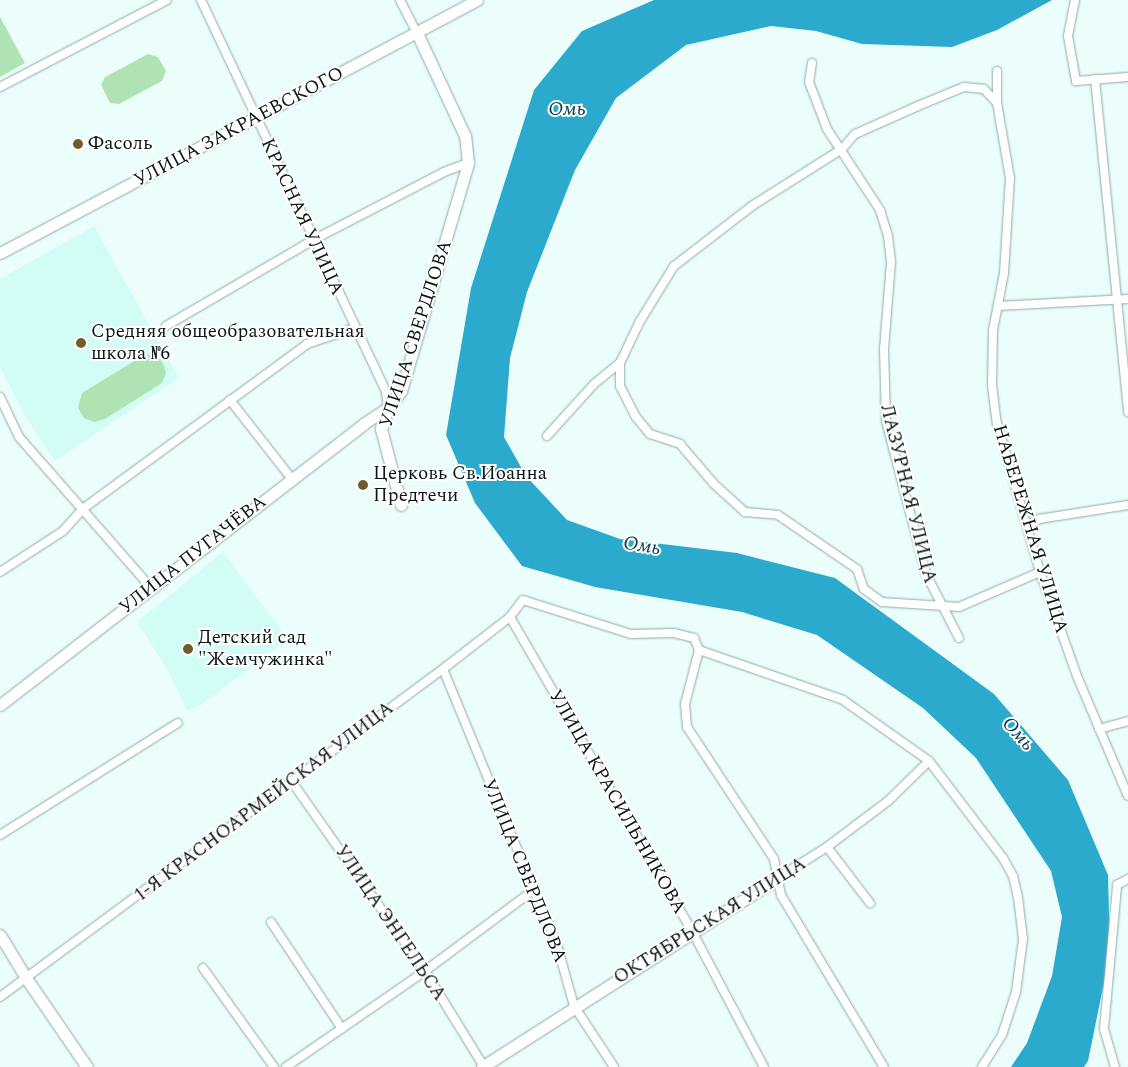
<!DOCTYPE html>
<html>
<head>
<meta charset="utf-8">
<style>
	body { margin:0 }
	#map { position:relative; width:1128px; height:1067px; overflow:hidden; background:#ebfefb; font-family:Spectral,serif }
	div>[style] { position:absolute }
	.built>* { inset:0; background:#d2fdf6 }
	.green>* { inset:0; background:#b0e3b4 }
	.water>* { inset:0; background:#2baace }
	.roads { filter:drop-shadow(0 0 1px #8caba6) drop-shadow(0 0 1px #8caba6) }
	.street>* { height:8px; margin:-4px; padding:0 4px; transform-origin:4px; border-radius:4px; background:#fff }
	.secondary>* { height:11px; margin:-5.5px; padding:0 5.5px; transform-origin:5.5px; border-radius:5.5px; background:#fff }
	.dots>* { width:14px; height:14px; translate:-50% -50%; box-sizing:border-box; border:2px solid #fff; border-radius:50% }
	span { translate:-50% -50%; white-space:nowrap; text-align:center; line-height:1.15; -webkit-text-stroke:4px #fff; paint-order:stroke }
	.street-label { font-size:19px; color:#0b1715 }
	.poi-label { font-size:19px; color:#0b1715 }
	.left { translate:0 -50%; text-align:left }
	.water-label { font-size:20px; color:#0a404f; font-style:italic }
</style>
</head>
<body>
<div id="map">
	<div class="built">
		<div style="clip-path:polygon(94px 226px,179px 378px,55px 461px,25px 416px,0 367px,0 279px)"></div>
		<div style="clip-path:polygon(223px 552px,288px 639px,198px 707px,187px 710px,167px 669px,137px 622px)"></div>
	</div>
	<div class="green">
		<div style="clip-path:polygon(0 17px,25px 63px,0 77px)"></div>
		<div style="clip-path:polygon(148px 54px,158px 57px,166px 71px,162px 81px,119px 104px,110px 103px,101px 85px,105px 77px)"></div>
		<div style="clip-path:polygon(144px 355px,155px 355px,163px 363px,166px 373px,162px 383px,105px 419px,94px 422px,84px 418px,78px 408px,82px 393px)"></div>
	</div>
	<div class="water">
		<div style="clip-path:polygon(654px 0,1052px 0,997px 30px,952px 47px,862px 44px,816px 31px,771px 26px,686px 45px,616px 98px,575px 170px,527px 292px,510px 358px,504px 437px,526px 476px,567px 520px,620px 539px,737px 553px,835px 578px,994px 694px,1068px 780px,1108px 875px,1110px 953px,1088px 1061px,1084px 1067px,1011px 1067px,1027px 1043px,1052px 976px,1062px 917px,1051px 871px,976px 758px,923px 708px,817px 635px,742px 612px,595px 587px,522px 566px,475px 503px,446px 435px,471px 288px,534px 90px,582px 31px)"></div>
	</div>
	<div class="roads">
		<div class="street">
			<div style="left:201px;top:0;width:433px;rotate:64.7deg"></div>
			<div style="left:386px;top:392px;width:16px;rotate:83deg"></div>
			<div style="left:400px;top:0;width:35px;rotate:63deg"></div>
			<div style="left:1075px;top:0;width:37px;rotate:101deg"></div>
			<div style="left:1068px;top:36px;width:46px;rotate:79.9deg"></div>
			<div style="left:1076px;top:81px;width:52px;rotate:-4.4deg"></div>
			<div style="left:812px;top:63px;width:19px;rotate:99deg"></div>
			<div style="left:809px;top:82px;width:50px;rotate:69deg"></div>
			<div style="left:827px;top:129px;width:97px;rotate:56.8deg"></div>
			<div style="left:880px;top:210px;width:28px;rotate:73deg"></div>
			<div style="left:888px;top:237px;width:25px;rotate:83deg"></div>
			<div style="left:891px;top:262px;width:87px;rotate:94.6deg"></div>
			<div style="left:884px;top:349px;width:72px;rotate:88.4deg"></div>
			<div style="left:886px;top:421px;width:158px;rotate:75.3deg"></div>
			<div style="left:926px;top:574px;width:72px;rotate:62.7deg"></div>
			<div style="left:997px;top:71px;width:32px;rotate:90deg"></div>
			<div style="left:997px;top:103px;width:76px;rotate:80.2deg"></div>
			<div style="left:1010px;top:178px;width:95px;rotate:93.6deg"></div>
			<div style="left:1004px;top:273px;width:58px;rotate:100.9deg"></div>
			<div style="left:993px;top:330px;width:55px;rotate:91deg"></div>
			<div style="left:992px;top:385px;width:38px;rotate:83deg"></div>
			<div style="left:997px;top:423px;width:155px;rotate:73.9deg"></div>
			<div style="left:1040px;top:572px;width:110px;rotate:70.4deg"></div>
			<div style="left:1077px;top:676px;width:130px;rotate:67deg"></div>
			<div style="left:1095px;top:79px;width:335px;rotate:84.3deg"></div>
			<div style="left:0;top:87px;width:188px;rotate:-27.5deg"></div>
			<div style="left:997px;top:103px;width:19px;rotate:-133deg"></div>
			<div style="left:984px;top:89px;width:20px;rotate:-174deg"></div>
			<div style="left:964px;top:87px;width:50px;rotate:157.6deg"></div>
			<div style="left:918px;top:106px;width:69px;rotate:156deg"></div>
			<div style="left:855px;top:134px;width:20px;rotate:131deg"></div>
			<div style="left:842px;top:149px;width:107px;rotate:147.7deg"></div>
			<div style="left:752px;top:206px;width:98px;rotate:142.4deg"></div>
			<div style="left:674px;top:266px;width:65px;rotate:121.7deg"></div>
			<div style="left:640px;top:321px;width:47px;rotate:115.5deg"></div>
			<div style="left:620px;top:363px;width:23px;rotate:90deg"></div>
			<div style="left:620px;top:386px;width:35px;rotate:63deg"></div>
			<div style="left:636px;top:417px;width:22px;rotate:51deg"></div>
			<div style="left:650px;top:434px;width:32px;rotate:18deg"></div>
			<div style="left:680px;top:444px;width:52px;rotate:49.6deg"></div>
			<div style="left:714px;top:484px;width:42px;rotate:42.1deg"></div>
			<div style="left:745px;top:512px;width:33px;rotate:5deg"></div>
			<div style="left:778px;top:515px;width:96px;rotate:34.4deg"></div>
			<div style="left:857px;top:569px;width:21px;rotate:71deg"></div>
			<div style="left:864px;top:589px;width:22px;rotate:36deg"></div>
			<div style="left:882px;top:602px;width:77px;rotate:3.7deg"></div>
			<div style="left:959px;top:607px;width:88px;rotate:-23.4deg"></div>
			<div style="left:998px;top:306px;width:130px;rotate:-3.1deg"></div>
			<div style="left:166px;top:326px;width:170px;rotate:-30.3deg"></div>
			<div style="left:313px;top:240px;width:148px;rotate:-27.4deg"></div>
			<div style="left:444px;top:172px;width:26px;rotate:-21deg"></div>
			<div style="left:0;top:397px;width:44px;rotate:64.6deg"></div>
			<div style="left:19px;top:437px;width:201px;rotate:48.8deg"></div>
			<div style="left:230px;top:400px;width:100px;rotate:51.9deg"></div>
			<div style="left:547px;top:436px;width:70px;rotate:-47.9deg"></div>
			<div style="left:594px;top:384px;width:33px;rotate:-39deg"></div>
			<div style="left:1027px;top:526px;width:14px;rotate:-30deg"></div>
			<div style="left:1039px;top:519px;width:90px;rotate:-8.9deg"></div>
			<div style="left:0;top:572px;width:75px;rotate:-33.1deg"></div>
			<div style="left:63px;top:531px;width:31px;rotate:-48deg"></div>
			<div style="left:84px;top:508px;width:277px;rotate:-36.3deg"></div>
			<div style="left:307px;top:344px;width:51px;rotate:-18.4deg"></div>
			<div style="left:510px;top:617px;width:365px;rotate:59.9deg"></div>
			<div style="left:693px;top:933px;width:152px;rotate:62.1deg"></div>
			<div style="left:699px;top:650px;width:56px;rotate:104.5deg"></div>
			<div style="left:685px;top:704px;width:23px;rotate:85deg"></div>
			<div style="left:687px;top:727px;width:158px;rotate:56.6deg"></div>
			<div style="left:774px;top:859px;width:37px;rotate:79deg"></div>
			<div style="left:781px;top:895px;width:200px;rotate:59.1deg"></div>
			<div style="left:443px;top:669px;width:299px;rotate:67.6deg"></div>
			<div style="left:557px;top:945px;width:63px;rotate:74.4deg"></div>
			<div style="left:574px;top:1006px;width:73px;rotate:56.7deg"></div>
			<div style="left:1099px;top:729px;width:30px;rotate:-15deg"></div>
			<div style="left:292px;top:782px;width:231px;rotate:54.9deg"></div>
			<div style="left:425px;top:971px;width:113px;rotate:58.4deg"></div>
			<div style="left:0;top:835px;width:210px;rotate:-32.2deg"></div>
			<div style="left:827px;top:847px;width:71px;rotate:52.5deg"></div>
			<div style="left:779px;top:877px;width:57px;rotate:-32deg"></div>
			<div style="left:827px;top:847px;width:76px;rotate:-37deg"></div>
			<div style="left:888px;top:801px;width:57px;rotate:-44.3deg"></div>
			<div style="left:271px;top:922px;width:128px;rotate:56.4deg"></div>
			<div style="left:203px;top:968px;width:122px;rotate:54.4deg"></div>
			<div style="left:0;top:997px;width:551px;rotate:-36.52deg"></div>
			<div style="left:443px;top:669px;width:85px;rotate:-37.8deg"></div>
			<div style="left:510px;top:617px;width:21px;rotate:-53deg"></div>
			<div style="left:523px;top:600px;width:113px;rotate:17.5deg"></div>
			<div style="left:631px;top:634px;width:43px;rotate:-1.3deg"></div>
			<div style="left:674px;top:633px;width:21px;rotate:14deg"></div>
			<div style="left:694px;top:638px;width:13px;rotate:67deg"></div>
			<div style="left:699px;top:650px;width:152px;rotate:19.1deg"></div>
			<div style="left:843px;top:700px;width:105px;rotate:35.3deg"></div>
			<div style="left:929px;top:761px;width:122px;rotate:52.7deg"></div>
			<div style="left:1003px;top:858px;width:21px;rotate:61deg"></div>
			<div style="left:1013px;top:876px;width:22px;rotate:77deg"></div>
			<div style="left:1018px;top:897px;width:42px;rotate:83.2deg"></div>
			<div style="left:1023px;top:939px;width:53px;rotate:97.5deg"></div>
			<div style="left:1016px;top:992px;width:45px;rotate:108deg"></div>
			<div style="left:1002px;top:1035px;width:38px;rotate:122deg"></div>
			<div style="left:286px;top:1067px;width:169px;rotate:-34.6deg"></div>
			<div style="left:425px;top:971px;width:137px;rotate:-36.7deg"></div>
			<div style="left:1115px;top:1067px;width:40px;rotate:-106deg"></div>
			<div style="left:1104px;top:1029px;width:145px;rotate:-84.8deg"></div>
			<div style="left:1117px;top:885px;width:13px;rotate:-29deg"></div>
		</div>
		<div class="secondary">
			<div style="left:0;top:253px;width:540px;rotate:-27.94deg"></div>
			<div style="left:401px;top:505px;width:79px;rotate:-104.7deg"></div>
			<div style="left:381px;top:429px;width:22px;rotate:-72deg"></div>
			<div style="left:388px;top:408px;width:21px;rotate:-53deg"></div>
			<div style="left:401px;top:391px;width:238px;rotate:-73.6deg"></div>
			<div style="left:468px;top:163px;width:27px;rotate:-96deg"></div>
			<div style="left:465px;top:136px;width:116px;rotate:-115deg"></div>
			<div style="left:0;top:705px;width:459px;rotate:-37.7deg"></div>
			<div style="left:363px;top:424px;width:30px;rotate:-33deg"></div>
			<div style="left:0;top:935px;width:50px;rotate:58.8deg"></div>
			<div style="left:26px;top:978px;width:108px;rotate:55.6deg"></div>
			<div style="left:482px;top:1067px;width:353px;rotate:-32.6deg"></div>
		</div>
	</div>
	<div class="dots">
		<div style="left:78px;top:144px;background:#6f5e2c"></div>
		<div style="left:81px;top:343px;background:#6f5e2c"></div>
		<div style="left:363px;top:485px;background:#6f5e2c"></div>
		<div style="left:188px;top:649px;background:#6f5e2c"></div>
	</div>
	<div class="street-label">
		<span style="left:239px;top:127px;rotate:-28deg">УЛИЦА ЗАКРАЕВСКОГО</span>
		<span style="left:302px;top:217px;rotate:65deg">КРАСНАЯ УЛИЦА</span>
		<span style="left:416px;top:334px;rotate:-72deg">УЛИЦА СВЕРДЛОВА</span>
		<span style="left:908px;top:494px;rotate:76deg">ЛАЗУРНАЯ УЛИЦА</span>
		<span style="left:1030px;top:529px;rotate:73deg">НАБЕРЕЖНАЯ УЛИЦА</span>
		<span style="left:193px;top:555px;rotate:-38deg">УЛИЦА ПУГАЧЁВА</span>
		<span style="left:264px;top:802px;rotate:-37deg">1-Я КРАСНОАРМЕЙСКАЯ УЛИЦА</span>
		<span style="left:617px;top:802px;rotate:60deg">УЛИЦА КРАСИЛЬНИКОВА</span>
		<span style="left:524px;top:871px;rotate:68deg">УЛИЦА СВЕРДЛОВА</span>
		<span style="left:710px;top:921px;rotate:-32deg">ОКТЯБРЬСКАЯ УЛИЦА</span>
		<span style="left:390px;top:923px;rotate:56deg">УЛИЦА ЭНГЕЛЬСА</span>
	</div>
	<div class="poi-label">
		<span class="left" style="left:88px;top:144px">Фасоль</span>
		<span class="left" style="left:91px;top:343px">Средняя общеобразовательная<br>школа №6</span>
		<span class="left" style="left:373px;top:485px">Церковь Св.Иоанна<br>Предтечи</span>
		<span class="left" style="left:198px;top:649px">Детский сад<br>"Жемчужинка"</span>
	</div>
	<div class="water-label">
		<span style="left:567px;top:109px">Омь</span>
		<span style="left:642px;top:546px;rotate:9deg">Омь</span>
		<span style="left:1018px;top:734px;rotate:48deg">Омь</span>
	</div>
</div>
</body>
</html>
